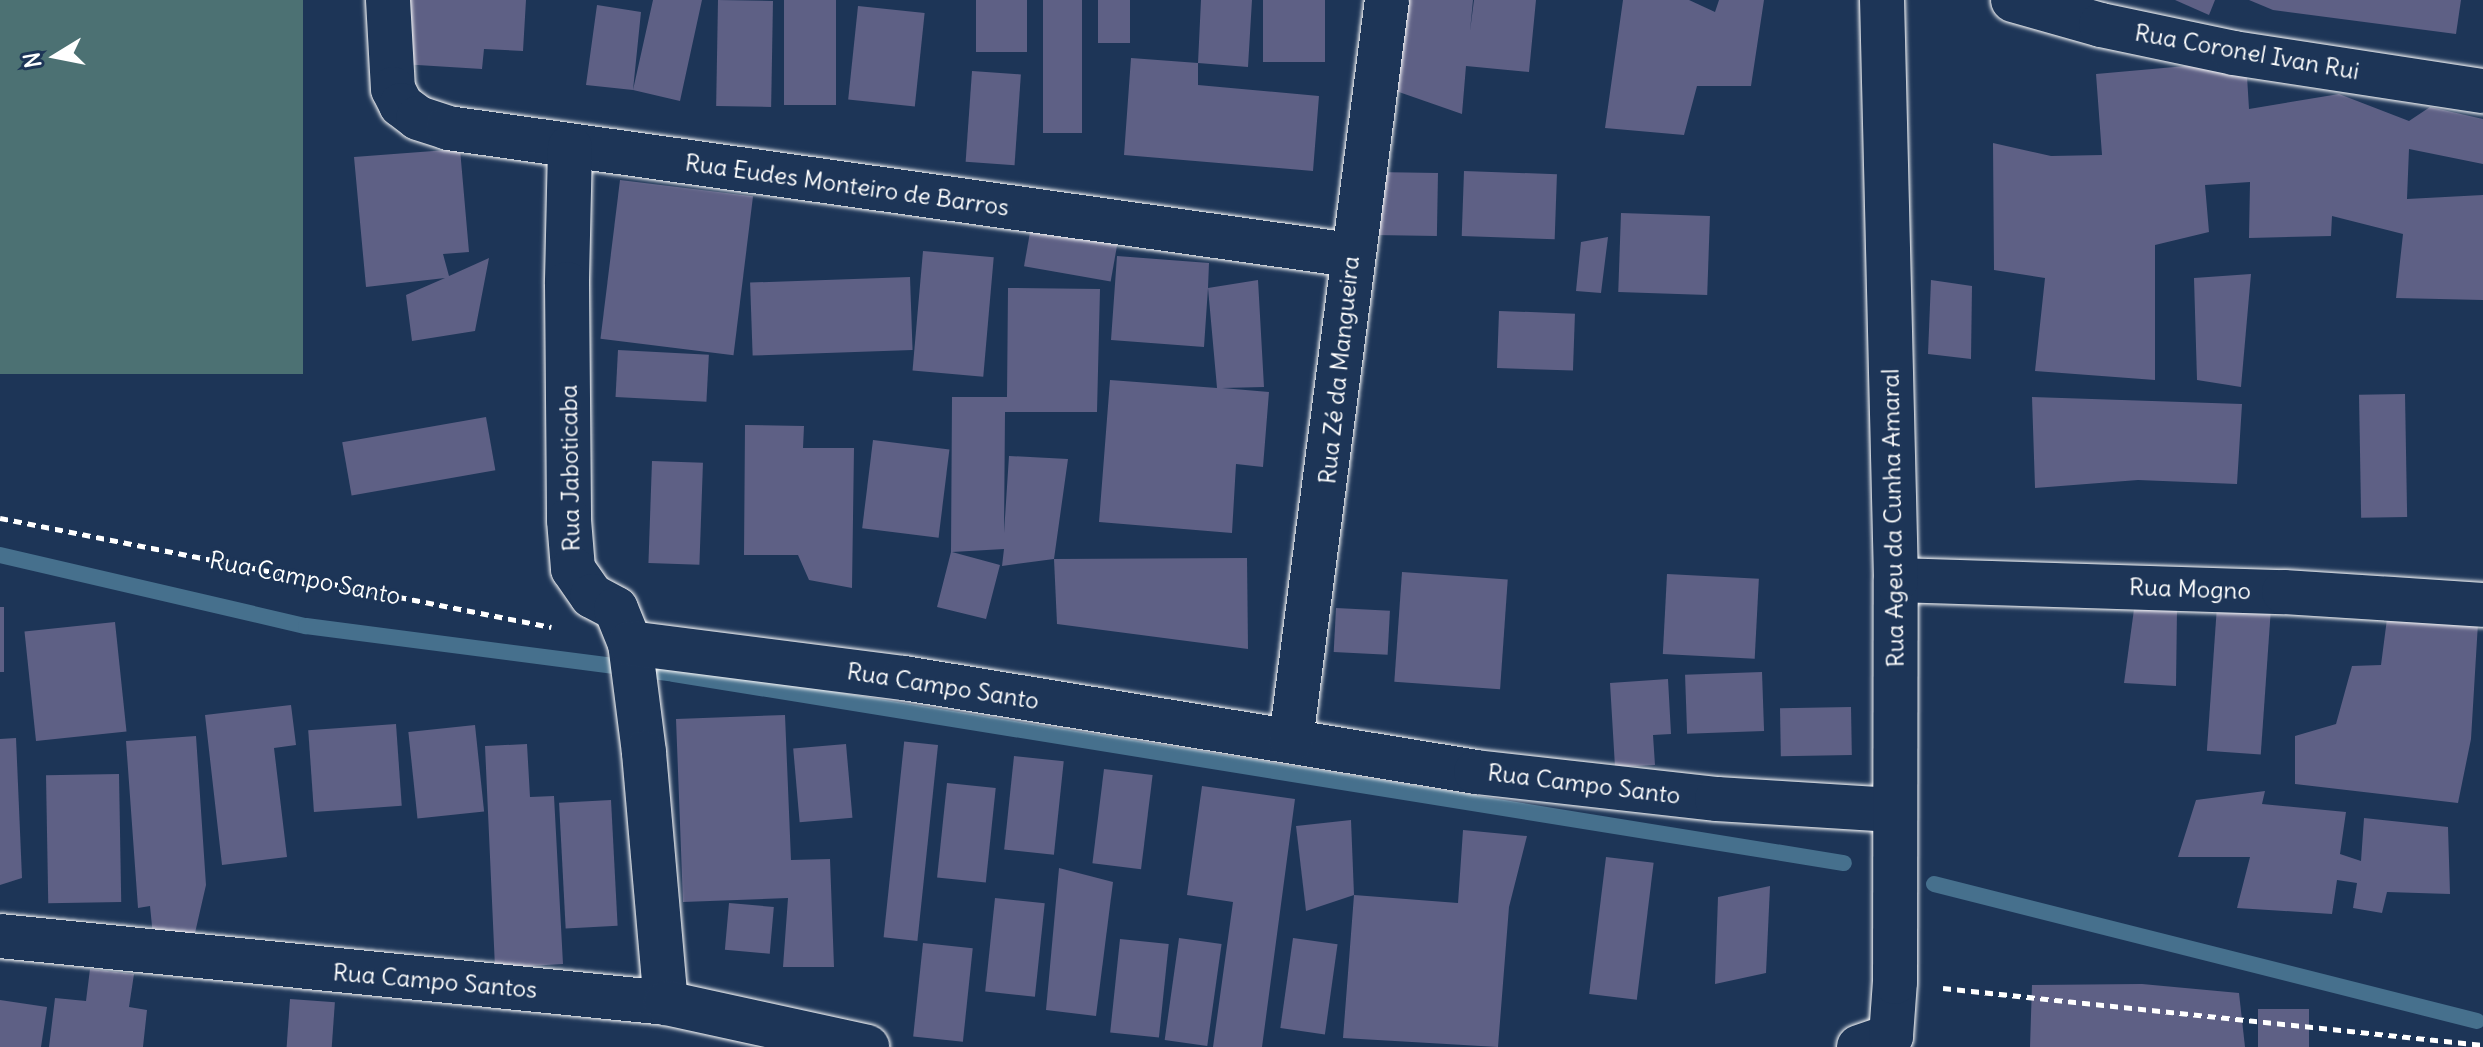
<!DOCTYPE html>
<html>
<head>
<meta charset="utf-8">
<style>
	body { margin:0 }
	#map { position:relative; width:2483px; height:1047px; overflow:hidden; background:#1d3557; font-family:Delius,sans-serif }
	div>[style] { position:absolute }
	.green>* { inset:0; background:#4c7173; transform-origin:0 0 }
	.stream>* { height:16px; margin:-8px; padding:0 8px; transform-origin:8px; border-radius:8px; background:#46708d }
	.building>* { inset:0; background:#5e6085; transform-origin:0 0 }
	.path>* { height:5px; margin-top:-2.5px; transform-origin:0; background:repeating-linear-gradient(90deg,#fff 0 8px,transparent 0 14px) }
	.roads { filter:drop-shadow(0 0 2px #fff) drop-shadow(0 0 2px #fff) }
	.street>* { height:44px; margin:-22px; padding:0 22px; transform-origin:22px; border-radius:22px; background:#1d3557 }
	.secondary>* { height:44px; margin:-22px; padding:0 22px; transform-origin:22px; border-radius:22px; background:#1d3557 }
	span { translate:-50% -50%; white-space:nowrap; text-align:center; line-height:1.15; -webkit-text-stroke:6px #1d3557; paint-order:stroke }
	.street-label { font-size:24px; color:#fff }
	.north { position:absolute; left:16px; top:16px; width:80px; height:80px; -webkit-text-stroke:6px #1d3557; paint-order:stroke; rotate:260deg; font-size:22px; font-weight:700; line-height:32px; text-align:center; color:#fff }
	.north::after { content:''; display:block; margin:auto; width:28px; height:36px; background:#fff; clip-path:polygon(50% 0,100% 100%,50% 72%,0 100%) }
</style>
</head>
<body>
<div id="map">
	<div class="green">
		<div style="left:0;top:0;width:303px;height:374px"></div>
	</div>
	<div class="stream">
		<div style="left:0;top:555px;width:314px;rotate:13.1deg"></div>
		<div style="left:306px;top:626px;width:371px;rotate:7.4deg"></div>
		<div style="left:674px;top:674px;width:1185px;rotate:9.18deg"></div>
		<div style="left:1934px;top:884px;width:560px;rotate:14.16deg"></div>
	</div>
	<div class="building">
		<div style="clip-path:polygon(405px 0,526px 0,523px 51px,484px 49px,482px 69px,401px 64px)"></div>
		<div style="clip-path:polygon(653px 0,702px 0,680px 101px,633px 90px,586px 85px,597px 5px,641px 12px,633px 90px)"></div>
		<div style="left:718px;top:0;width:55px;height:106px;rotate:1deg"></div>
		<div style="left:784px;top:0;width:52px;height:105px"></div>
		<div style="left:976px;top:0;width:51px;height:52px"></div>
		<div style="left:1043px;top:0;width:39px;height:133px"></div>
		<div style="left:1098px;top:0;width:32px;height:43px"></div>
		<div style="clip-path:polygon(1201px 0,1252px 0,1248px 67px,1198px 63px,1198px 85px,1319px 96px,1313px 171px,1124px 155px,1131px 58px,1198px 63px)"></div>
		<div style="left:1263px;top:0;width:62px;height:62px"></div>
		<div style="clip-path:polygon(1404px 0,1473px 0,1470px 31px,1474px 0,1536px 0,1529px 72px,1466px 66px,1462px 114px,1396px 91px)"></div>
		<div style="clip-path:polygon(1623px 0,1689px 0,1715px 12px,1719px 0,1764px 0,1751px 86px,1697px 86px,1684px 135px,1605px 128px)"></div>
		<div style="clip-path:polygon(2175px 0,2215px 0,2209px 15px)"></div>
		<div style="clip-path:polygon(2249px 0,2461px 0,2456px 34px,2273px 10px)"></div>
		<div style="left:858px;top:6px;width:67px;height:94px;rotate:6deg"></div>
		<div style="clip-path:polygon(2197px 65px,2247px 76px,2249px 109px,2339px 94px,2409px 121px,2430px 107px,2483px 119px,2483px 164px,2409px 149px,2407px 199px,2483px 195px,2483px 300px,2396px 298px,2403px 234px,2332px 216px,2331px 236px,2249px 238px,2250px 182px,2205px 185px,2209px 232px,2155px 245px,2155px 380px,2035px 371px,2045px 278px,1994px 270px,1993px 143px,2051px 156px,2102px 155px,2096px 74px)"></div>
		<div style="left:972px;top:71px;width:49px;height:91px;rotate:4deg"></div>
		<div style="clip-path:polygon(460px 149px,469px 252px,443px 254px,449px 276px,489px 258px,475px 331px,412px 341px,406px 295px,445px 278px,366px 287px,354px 157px)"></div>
		<div style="left:1464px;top:171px;width:93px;height:65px;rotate:2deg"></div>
		<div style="left:1375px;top:172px;width:63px;height:63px;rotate:1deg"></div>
		<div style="left:620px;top:180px;width:134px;height:160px;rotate:7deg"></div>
		<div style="left:1621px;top:213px;width:89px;height:79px;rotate:2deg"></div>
		<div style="left:1032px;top:221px;width:88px;height:46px;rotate:10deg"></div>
		<div style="clip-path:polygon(1608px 237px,1601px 293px,1576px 291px,1581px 242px)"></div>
		<div style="left:923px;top:251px;width:71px;height:120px;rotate:5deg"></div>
		<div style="clip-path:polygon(1117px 256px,1209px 263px,1208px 288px,1258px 280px,1264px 387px,1222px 388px,1269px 392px,1263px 467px,1236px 464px,1232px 533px,1099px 522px,1110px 380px,1217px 388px,1208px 288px,1204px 347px,1111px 340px)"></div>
		<div style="clip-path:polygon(2251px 274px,2241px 387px,2197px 380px,2194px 278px)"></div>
		<div style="left:910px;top:277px;width:73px;height:160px;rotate:88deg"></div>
		<div style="clip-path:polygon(1931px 280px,1972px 286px,1971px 359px,1928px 354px)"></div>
		<div style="clip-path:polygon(1008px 288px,1100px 289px,1097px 412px,1005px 412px,1004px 533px,1009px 456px,1068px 459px,1054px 559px,1002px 566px,1004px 549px,952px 552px,1000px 565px,986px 619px,937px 607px,951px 552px,952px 397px,1007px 397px)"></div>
		<div style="left:1499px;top:311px;width:76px;height:57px;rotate:2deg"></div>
		<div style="left:618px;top:350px;width:91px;height:47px;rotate:3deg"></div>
		<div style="left:2405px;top:394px;width:123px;height:46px;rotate:89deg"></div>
		<div style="clip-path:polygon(2032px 397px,2242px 404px,2237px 484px,2138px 480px,2035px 488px)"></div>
		<div style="left:486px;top:417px;width:54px;height:146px;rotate:80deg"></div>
		<div style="clip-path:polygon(745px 425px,804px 426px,803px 448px,854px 448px,852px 588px,809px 580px,798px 555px,744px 555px)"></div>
		<div style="left:873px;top:440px;width:77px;height:89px;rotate:7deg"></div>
		<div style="left:652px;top:461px;width:51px;height:102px;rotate:2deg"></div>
		<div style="clip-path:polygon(1247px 558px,1248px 649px,1057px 624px,1054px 559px)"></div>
		<div style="left:1402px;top:572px;width:106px;height:110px;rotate:4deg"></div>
		<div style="left:1667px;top:574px;width:92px;height:80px;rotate:3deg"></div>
		<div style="clip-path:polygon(2135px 602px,2177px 608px,2176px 686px,2124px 683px)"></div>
		<div style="left:2217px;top:606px;width:54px;height:145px;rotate:4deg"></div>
		<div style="left:0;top:607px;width:4px;height:65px"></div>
		<div style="left:1336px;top:608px;width:54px;height:44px;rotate:3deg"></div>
		<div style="clip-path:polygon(2388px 611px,2478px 623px,2471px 739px,2458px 803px,2295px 784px,2295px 736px,2336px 724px,2352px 666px,2381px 665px)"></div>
		<div style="left:115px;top:622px;width:110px;height:91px;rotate:84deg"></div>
		<div style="left:1762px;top:672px;width:59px;height:77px;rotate:88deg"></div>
		<div style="clip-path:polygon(1668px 679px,1671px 734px,1653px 735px,1655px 765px,1615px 767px,1610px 683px)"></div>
		<div style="clip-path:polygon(291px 705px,296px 745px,274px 748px,287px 857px,222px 865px,205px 715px)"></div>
		<div style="left:1851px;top:707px;width:48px;height:71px;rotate:89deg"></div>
		<div style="clip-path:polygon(785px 715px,791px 860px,830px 859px,834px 967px,783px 967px,788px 898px,683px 902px,676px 719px)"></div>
		<div style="left:396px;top:724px;width:82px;height:88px;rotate:86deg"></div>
		<div style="left:475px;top:725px;width:87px;height:67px;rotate:84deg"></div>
		<div style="clip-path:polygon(196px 736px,206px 885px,195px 933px,153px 936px,150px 906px,138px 908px,126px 741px)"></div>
		<div style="clip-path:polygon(16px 738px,22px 878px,0 885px,0 739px)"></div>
		<div style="clip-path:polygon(527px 744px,530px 797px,554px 796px,563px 964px,495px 968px,485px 746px)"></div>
		<div style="left:846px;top:744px;width:74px;height:53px;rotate:85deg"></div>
		<div style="left:938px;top:745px;width:197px;height:34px;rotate:96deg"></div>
		<div style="left:1014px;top:756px;width:50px;height:94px;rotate:6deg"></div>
		<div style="left:1104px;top:769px;width:49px;height:95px;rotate:7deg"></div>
		<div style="left:119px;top:774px;width:128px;height:73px;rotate:89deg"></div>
		<div style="left:947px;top:783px;width:49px;height:95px;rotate:6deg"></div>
		<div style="clip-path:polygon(1202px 786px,1295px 799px,1262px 1047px,1213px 1047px,1233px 902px,1187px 895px)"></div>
		<div style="clip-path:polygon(2265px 791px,2262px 804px,2346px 812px,2340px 854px,2361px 861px,2364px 818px,2448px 827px,2450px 894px,2387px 892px,2382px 913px,2353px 908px,2357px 883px,2337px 880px,2332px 914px,2237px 908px,2250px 857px,2178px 857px,2196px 800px)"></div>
		<div style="left:611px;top:800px;width:126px;height:52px;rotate:87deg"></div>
		<div style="clip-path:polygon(1351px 820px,1354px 895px,1306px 911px,1296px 826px)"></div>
		<div style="clip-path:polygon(1463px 830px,1527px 836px,1509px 907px,1498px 1047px,1343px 1038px,1354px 895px,1458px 903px)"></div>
		<div style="left:1606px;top:857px;width:48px;height:138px;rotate:7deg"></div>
		<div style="clip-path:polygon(1059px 868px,1113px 882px,1096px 1016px,1046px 1010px)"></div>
		<div style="clip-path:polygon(1770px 886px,1766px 973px,1715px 984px,1718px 897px)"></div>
		<div style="left:995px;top:898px;width:50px;height:94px;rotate:6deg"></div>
		<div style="left:729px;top:903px;width:45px;height:47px;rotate:5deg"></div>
		<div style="left:1179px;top:938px;width:43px;height:103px;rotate:8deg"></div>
		<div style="left:1293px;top:938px;width:45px;height:91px;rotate:8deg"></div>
		<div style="left:1120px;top:939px;width:49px;height:94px;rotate:6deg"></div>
		<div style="left:923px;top:943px;width:50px;height:94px;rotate:6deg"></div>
		<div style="clip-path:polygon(90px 969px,134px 974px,129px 1007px,147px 1010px,143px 1047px,49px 1047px,55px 998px,86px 1001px)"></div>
		<div style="clip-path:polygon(2142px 984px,2239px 993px,2245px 1047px,2030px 1047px,2032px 985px)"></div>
		<div style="left:290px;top:999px;width:45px;height:48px;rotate:4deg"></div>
		<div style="clip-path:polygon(0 1000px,47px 1007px,41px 1047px,0 1047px)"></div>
		<div style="left:2258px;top:1009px;width:51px;height:38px"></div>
	</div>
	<div class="path">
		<div style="left:0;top:518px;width:562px;rotate:11.19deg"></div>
		<div style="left:1943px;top:988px;width:543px;rotate:6.03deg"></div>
	</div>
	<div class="roads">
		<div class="street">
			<div style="left:388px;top:0;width:89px;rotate:86.8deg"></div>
			<div style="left:393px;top:89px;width:18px;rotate:63deg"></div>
			<div style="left:401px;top:105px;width:21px;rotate:37deg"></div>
			<div style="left:418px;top:118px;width:32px;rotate:18deg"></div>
			<div style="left:448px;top:128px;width:912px;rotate:8.01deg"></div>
			<div style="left:2013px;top:0;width:91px;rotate:15.9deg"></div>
			<div style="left:2101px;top:25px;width:136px;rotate:11.9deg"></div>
			<div style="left:2234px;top:53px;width:252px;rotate:8.7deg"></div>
			<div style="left:570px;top:147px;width:137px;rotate:91.3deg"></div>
			<div style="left:567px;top:284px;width:236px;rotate:89.5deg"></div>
			<div style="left:569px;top:520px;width:49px;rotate:85.3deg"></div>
			<div style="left:573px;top:569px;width:33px;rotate:55deg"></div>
			<div style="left:592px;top:596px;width:27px;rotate:28deg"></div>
			<div style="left:616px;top:609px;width:37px;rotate:68deg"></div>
			<div style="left:630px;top:643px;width:111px;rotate:82.7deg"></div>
			<div style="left:644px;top:753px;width:251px;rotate:85deg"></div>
			<div style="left:1896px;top:580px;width:388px;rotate:1.8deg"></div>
			<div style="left:2284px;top:592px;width:199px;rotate:3.7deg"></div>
			<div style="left:630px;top:643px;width:276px;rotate:7.3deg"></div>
			<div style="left:904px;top:678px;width:580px;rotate:9.33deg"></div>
			<div style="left:1476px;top:772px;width:243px;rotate:6.4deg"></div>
			<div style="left:1717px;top:799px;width:176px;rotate:3.6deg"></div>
			<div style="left:1291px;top:740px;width:746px;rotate:-82.61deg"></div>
			<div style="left:0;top:936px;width:669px;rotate:5.74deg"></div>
			<div style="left:666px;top:1003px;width:206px;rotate:12.3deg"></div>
		</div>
		<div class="secondary">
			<div style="left:1859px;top:1047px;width:34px;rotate:-19deg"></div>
			<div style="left:1891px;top:1036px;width:54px;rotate:-85.8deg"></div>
			<div style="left:1895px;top:982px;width:402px;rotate:-89.9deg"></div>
			<div style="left:1896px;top:580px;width:580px;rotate:-91.38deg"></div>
		</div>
	</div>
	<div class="street-label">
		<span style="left:2247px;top:52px;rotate:10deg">Rua Coronel Ivan Rui</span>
		<span style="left:847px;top:185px;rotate:8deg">Rua Eudes Monteiro de Barros</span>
		<span style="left:1339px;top:370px;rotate:-84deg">Rua Zé da Mangueira</span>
		<span style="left:570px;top:468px;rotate:-91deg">Rua Jaboticaba</span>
		<span style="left:1893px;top:518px;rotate:-91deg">Rua Ageu da Cunha Amaral</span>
		<span style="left:305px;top:578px;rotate:11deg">Rua Campo Santo</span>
		<span style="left:2190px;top:589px;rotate:2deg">Rua Mogno</span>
		<span style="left:943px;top:686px;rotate:9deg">Rua Campo Santo</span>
		<span style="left:1584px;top:784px;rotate:7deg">Rua Campo Santo</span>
		<span style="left:435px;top:981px;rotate:5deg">Rua Campo Santos</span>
	</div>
	<div class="north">N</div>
</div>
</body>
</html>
